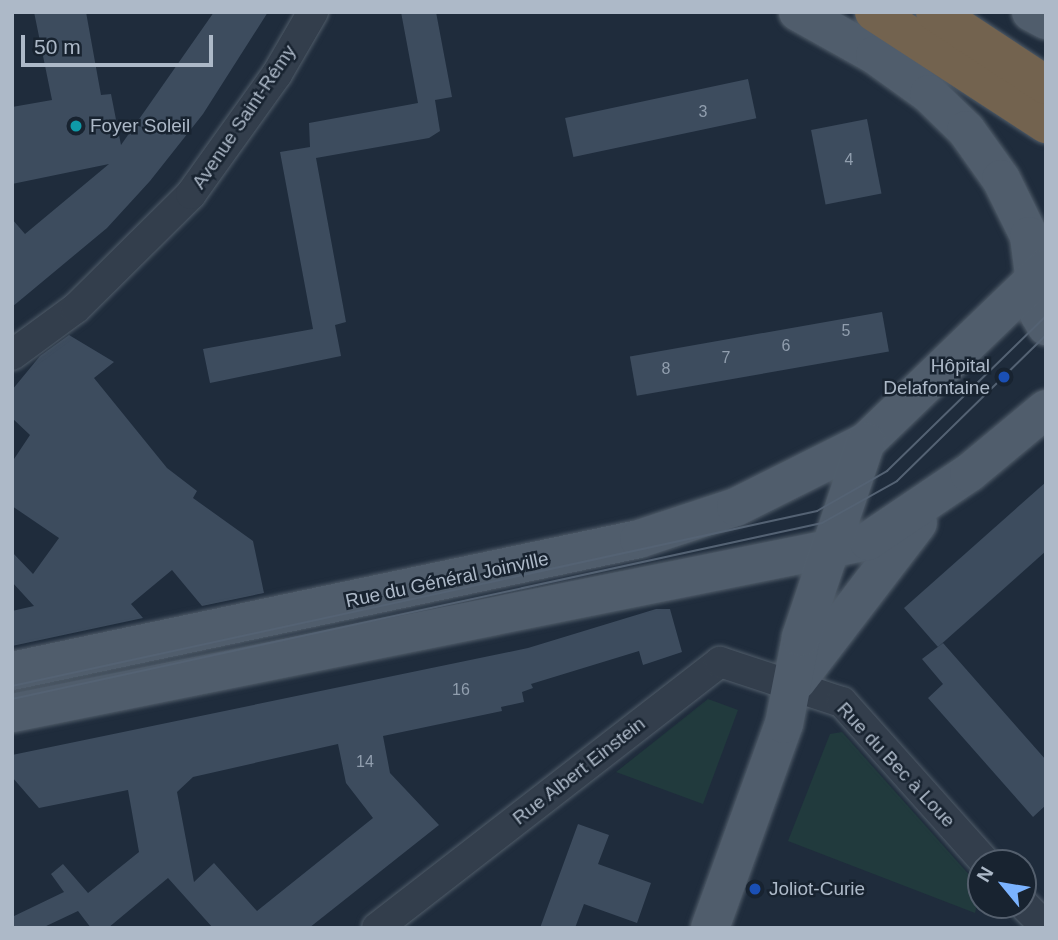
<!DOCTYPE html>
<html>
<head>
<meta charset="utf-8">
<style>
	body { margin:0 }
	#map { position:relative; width:1058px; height:940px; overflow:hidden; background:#1f2c3c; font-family:Helvetica,sans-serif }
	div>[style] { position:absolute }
	.green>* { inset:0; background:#213a3d }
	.building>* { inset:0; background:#3d4c5e; transform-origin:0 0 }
	.roads { filter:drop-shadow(0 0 2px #505c69) drop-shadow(0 0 2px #505c69) }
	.minor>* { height:30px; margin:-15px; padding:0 15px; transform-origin:15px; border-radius:15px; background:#333e4c }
	.major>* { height:38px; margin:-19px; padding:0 19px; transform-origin:19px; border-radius:19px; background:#505d6c }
	.highway>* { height:38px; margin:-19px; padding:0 19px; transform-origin:19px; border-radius:19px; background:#73634f }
	.tram>* { height:2px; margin:-1px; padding:0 1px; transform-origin:1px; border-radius:1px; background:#546273 }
	.dots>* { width:19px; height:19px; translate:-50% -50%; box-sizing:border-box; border:4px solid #182330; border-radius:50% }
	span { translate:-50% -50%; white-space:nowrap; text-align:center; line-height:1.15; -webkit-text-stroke:5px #182330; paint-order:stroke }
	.number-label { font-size:16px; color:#919eae }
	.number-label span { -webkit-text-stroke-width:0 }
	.street-label { font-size:19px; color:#adb9c8 }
	.poi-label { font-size:19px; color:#adb9c8 }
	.left { translate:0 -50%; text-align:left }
	.right { translate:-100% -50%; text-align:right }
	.frame { position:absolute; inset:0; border:14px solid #adb9c8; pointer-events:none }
	.north { position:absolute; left:967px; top:849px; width:70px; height:70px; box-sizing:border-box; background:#182330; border:2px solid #545f6d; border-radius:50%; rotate:300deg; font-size:19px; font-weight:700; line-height:28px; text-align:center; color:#adb9c8 }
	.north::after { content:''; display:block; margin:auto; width:24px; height:32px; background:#7bb3ff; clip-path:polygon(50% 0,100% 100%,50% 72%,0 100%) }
	.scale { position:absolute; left:21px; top:35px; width:192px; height:32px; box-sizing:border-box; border:4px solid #adb9c8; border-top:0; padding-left:9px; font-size:21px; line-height:24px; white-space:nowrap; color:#adb9c8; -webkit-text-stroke:5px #182330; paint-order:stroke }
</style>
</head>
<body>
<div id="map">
	<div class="green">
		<div style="clip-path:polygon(708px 699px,738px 710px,703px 804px,616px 772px)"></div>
		<div style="clip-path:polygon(842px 732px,981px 888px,975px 913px,788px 841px,830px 734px)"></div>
	</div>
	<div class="building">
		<div style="clip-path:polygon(34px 12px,86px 12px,101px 95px,111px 94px,121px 145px,214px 12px,268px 12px,203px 114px,150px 181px,107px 228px,12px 307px,12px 219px,25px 234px,109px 164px,12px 184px,12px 107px,52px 100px)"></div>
		<div style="clip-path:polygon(401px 12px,436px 12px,452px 97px,435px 100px,440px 131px,429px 138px,316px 158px,346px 322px,335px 325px,341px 356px,210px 383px,203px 349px,313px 329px,280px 152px,310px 147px,309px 123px,418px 103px)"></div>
		<div style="left:748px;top:79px;width:40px;height:187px;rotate:78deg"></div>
		<div style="left:867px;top:119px;width:76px;height:57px;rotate:79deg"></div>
		<div style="left:882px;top:312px;width:40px;height:256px;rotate:80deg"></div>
		<div style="clip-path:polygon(69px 335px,114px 362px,94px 378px,167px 468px,197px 491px,193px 498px,253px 541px,264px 593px,202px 606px,172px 570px,131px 604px,143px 618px,12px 646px,12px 611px,34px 606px,12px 582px,12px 552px,33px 574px,59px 538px,12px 506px,12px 462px,30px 435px,12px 418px,12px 390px,40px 356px)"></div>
		<div style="clip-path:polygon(1046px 482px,1046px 551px,938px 647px,904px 608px)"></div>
		<div style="clip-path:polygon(evenodd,656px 609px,670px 609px,682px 652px,643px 665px,639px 651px,531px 684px,533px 688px,522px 692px,524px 702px,501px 707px,502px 711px,383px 736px,390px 773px,439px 825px,309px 928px,213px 928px,168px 878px,108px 928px,91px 928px,78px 911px,42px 928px,12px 928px,12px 917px,64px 892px,51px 874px,63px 864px,88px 893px,139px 852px,128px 790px,39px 808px,12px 777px,12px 755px,528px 648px,656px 609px,338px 744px,346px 783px,373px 818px,257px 911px,214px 863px,194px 882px,177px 792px,193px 777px,338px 744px)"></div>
		<div style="clip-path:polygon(943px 643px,1046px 760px,1046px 805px,1033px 817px,928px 698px,943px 684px,922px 659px)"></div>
		<div style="clip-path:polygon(578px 824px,609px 835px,598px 864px,651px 883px,637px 923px,584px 904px,575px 928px,540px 928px)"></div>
	</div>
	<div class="roads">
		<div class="minor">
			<div style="left:12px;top:355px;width:79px;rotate:-36.3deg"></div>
			<div style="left:76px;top:308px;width:162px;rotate:-44.7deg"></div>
			<div style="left:191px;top:194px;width:148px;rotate:-54.4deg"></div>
			<div style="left:277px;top:74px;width:72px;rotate:-59.9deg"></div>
			<div style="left:1023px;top:904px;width:33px;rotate:45deg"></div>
			<div style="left:377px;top:928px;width:434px;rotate:-37.8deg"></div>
			<div style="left:720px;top:662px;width:128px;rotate:18.2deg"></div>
			<div style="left:842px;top:702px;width:216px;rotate:48.2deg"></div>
		</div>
		<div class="major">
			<div style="left:798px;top:12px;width:88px;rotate:29.2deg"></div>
			<div style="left:875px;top:55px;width:67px;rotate:35.8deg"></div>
			<div style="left:929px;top:94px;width:52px;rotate:44.2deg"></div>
			<div style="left:966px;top:130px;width:60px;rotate:54.5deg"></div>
			<div style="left:1001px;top:179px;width:64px;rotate:63.8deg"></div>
			<div style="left:1029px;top:236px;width:79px;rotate:82.7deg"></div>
			<div style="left:1039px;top:314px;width:14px;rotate:60deg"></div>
			<div style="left:1031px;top:12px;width:17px;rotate:28deg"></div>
			<div style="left:12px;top:671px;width:641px;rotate:-11.89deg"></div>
			<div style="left:639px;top:539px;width:102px;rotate:-18.3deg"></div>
			<div style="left:736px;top:507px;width:145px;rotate:-26.6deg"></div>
			<div style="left:866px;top:442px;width:250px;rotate:-44deg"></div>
			<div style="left:797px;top:681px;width:199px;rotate:-52.6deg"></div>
			<div style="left:12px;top:713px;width:873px;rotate:-11.36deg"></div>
			<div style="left:868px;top:541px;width:122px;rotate:-34deg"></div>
			<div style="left:969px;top:473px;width:100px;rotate:-39.7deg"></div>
			<div style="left:710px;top:928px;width:217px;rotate:-70.1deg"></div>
			<div style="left:784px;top:724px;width:89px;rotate:-78.9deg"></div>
			<div style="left:801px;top:637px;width:206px;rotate:-71.6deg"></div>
		</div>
		<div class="highway">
			<div style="left:874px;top:12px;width:205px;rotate:33.1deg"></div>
			<div style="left:935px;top:12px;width:133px;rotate:33.3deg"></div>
		</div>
	</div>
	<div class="tram">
		<div style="left:12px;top:686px;width:824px;rotate:-12.26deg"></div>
		<div style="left:817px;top:511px;width:81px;rotate:-29.7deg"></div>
		<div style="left:887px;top:471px;width:222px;rotate:-44.3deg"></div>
		<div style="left:12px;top:699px;width:829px;rotate:-12.26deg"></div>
		<div style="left:822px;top:523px;width:86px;rotate:-29.2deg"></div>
		<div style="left:897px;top:481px;width:209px;rotate:-44.4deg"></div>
	</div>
	<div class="dots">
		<div style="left:76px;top:126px;background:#0f9aa8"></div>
		<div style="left:1004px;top:377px;background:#1a4fb4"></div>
		<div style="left:755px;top:889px;background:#1a4fb4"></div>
	</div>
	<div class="number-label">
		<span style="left:703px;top:112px">3</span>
		<span style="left:849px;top:160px">4</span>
		<span style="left:846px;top:331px">5</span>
		<span style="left:786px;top:346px">6</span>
		<span style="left:726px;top:358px">7</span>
		<span style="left:666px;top:369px">8</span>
		<span style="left:461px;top:690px">16</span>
		<span style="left:365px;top:762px">14</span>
	</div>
	<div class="street-label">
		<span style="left:244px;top:117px;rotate:-56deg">Avenue Saint-Rémy</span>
		<span style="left:447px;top:580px;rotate:-12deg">Rue du Général Joinville</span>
		<span style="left:896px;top:765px;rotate:47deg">Rue du Bec à Loue</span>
		<span style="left:579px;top:771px;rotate:-38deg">Rue Albert Einstein</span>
	</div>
	<div class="poi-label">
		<span class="left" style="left:90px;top:126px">Foyer Soleil</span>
		<span class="right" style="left:990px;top:377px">Hôpital<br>Delafontaine</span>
		<span class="left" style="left:769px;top:889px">Joliot-Curie</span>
	</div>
	<div class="frame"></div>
	<div class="north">N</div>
	<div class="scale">50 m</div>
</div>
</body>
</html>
